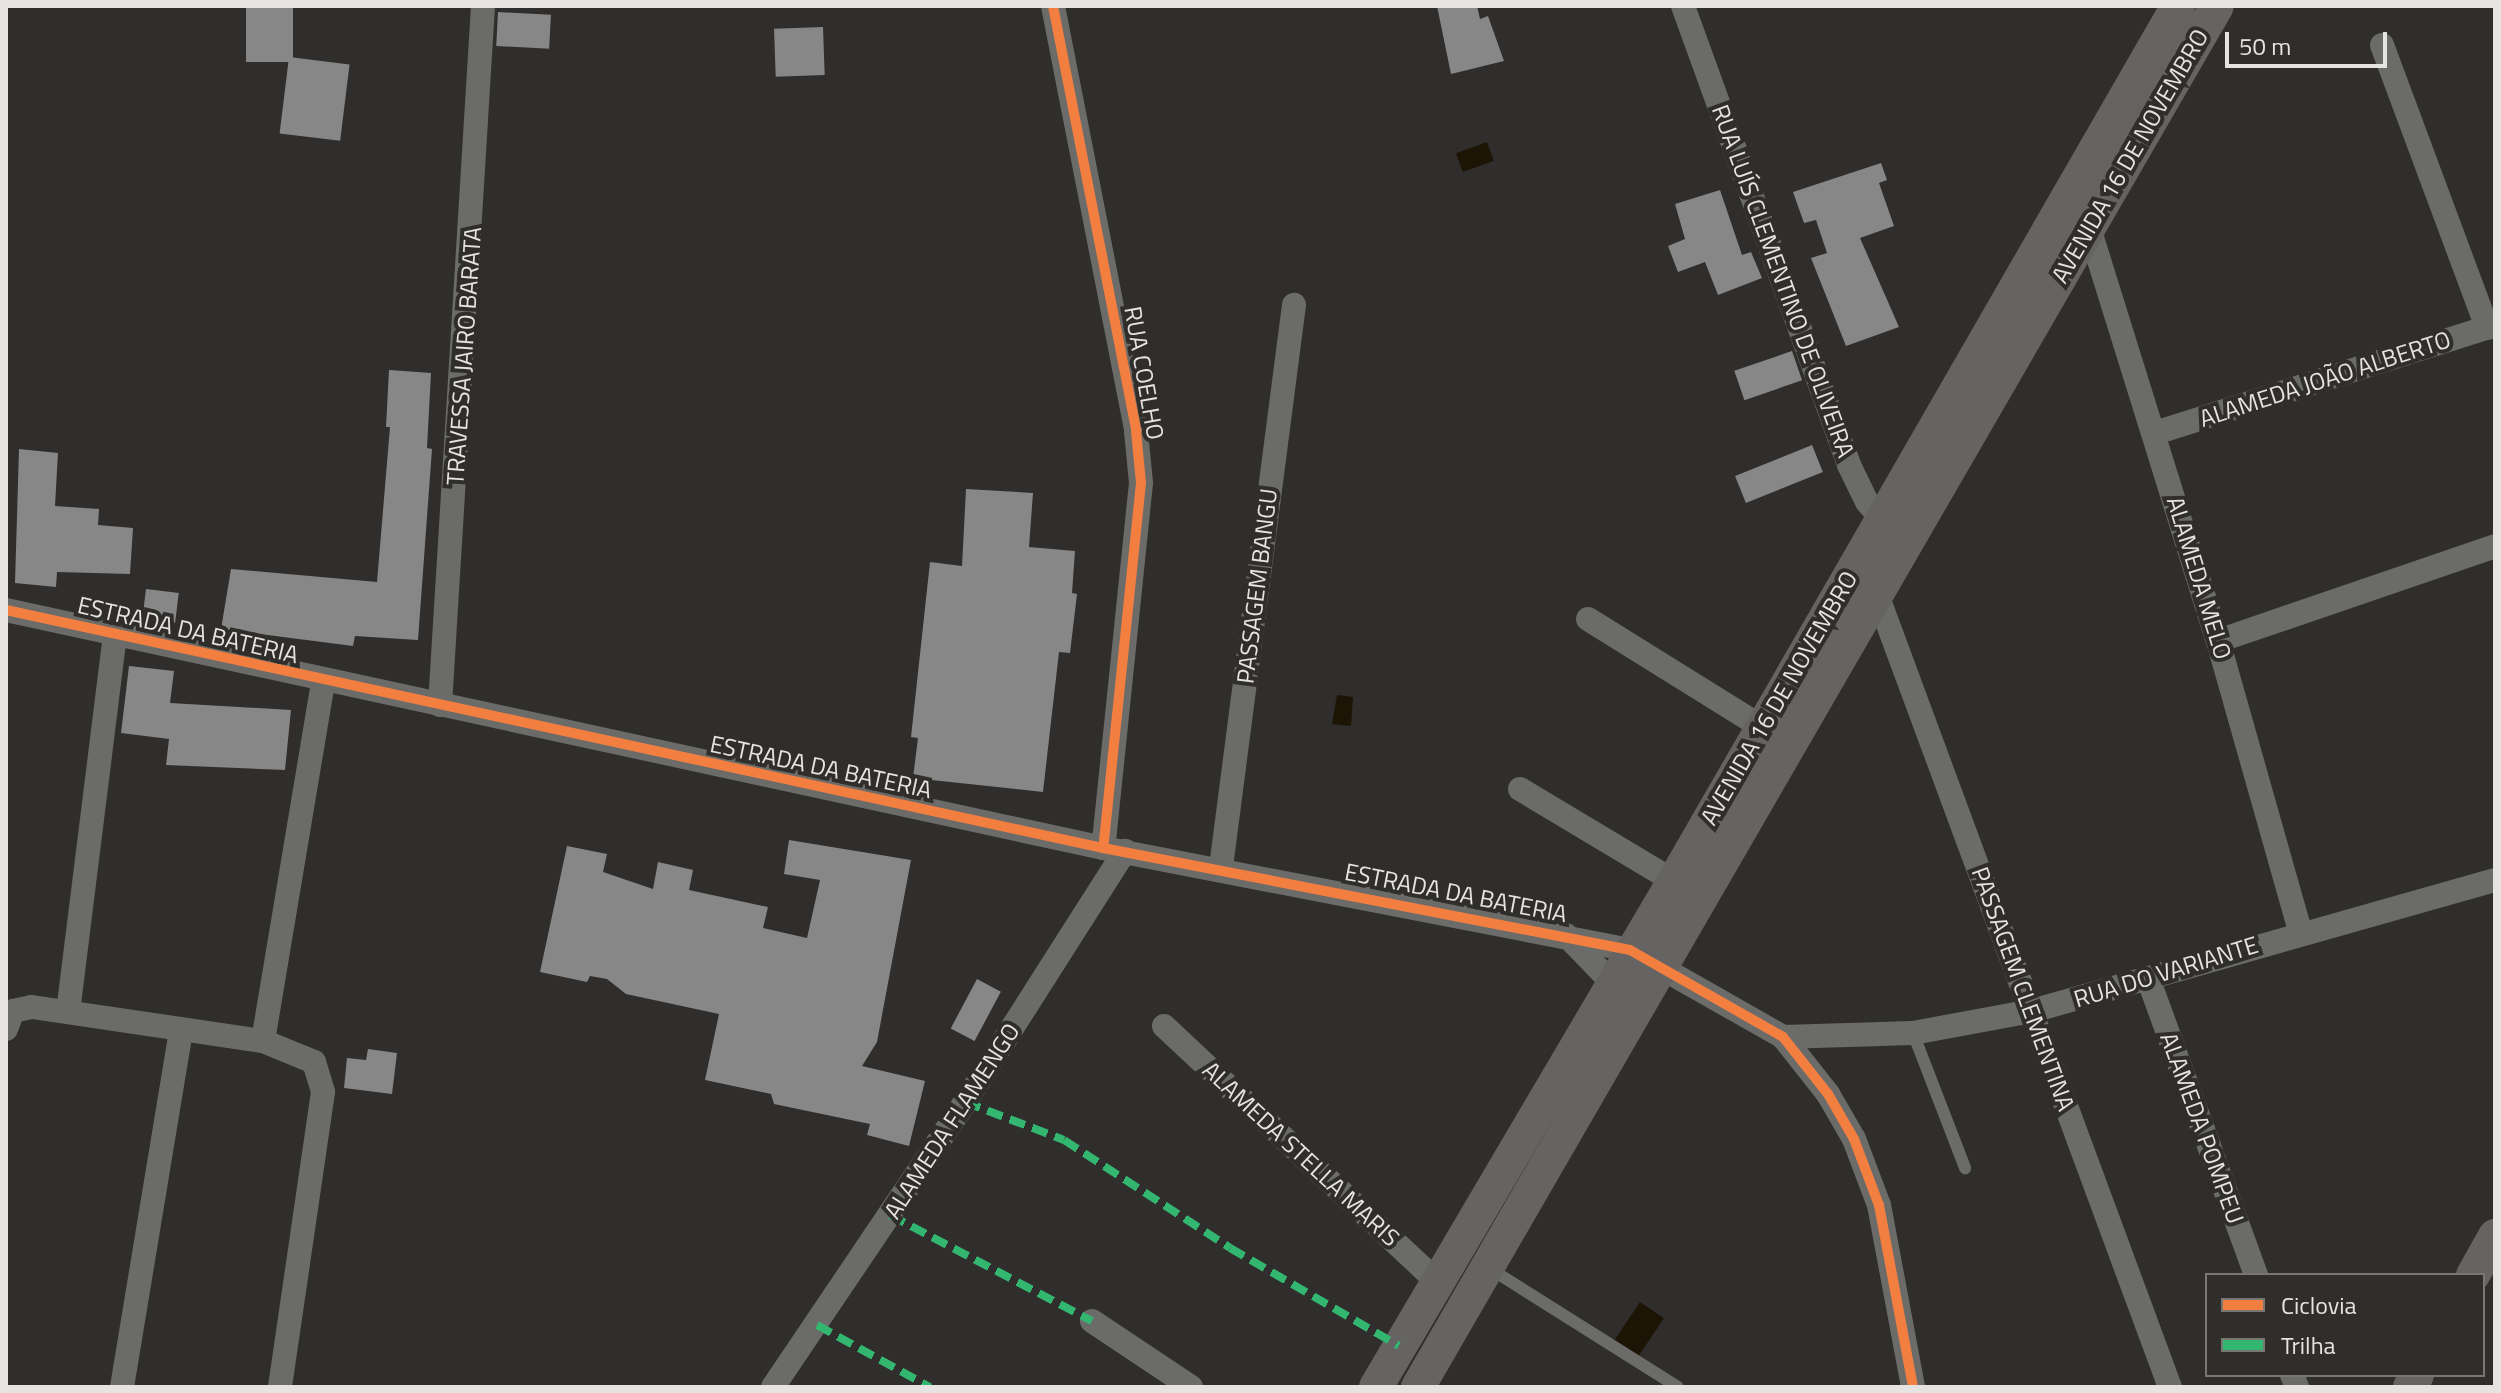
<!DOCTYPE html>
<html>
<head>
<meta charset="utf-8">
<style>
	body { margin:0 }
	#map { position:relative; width:2501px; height:1393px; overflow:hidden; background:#2f2e2c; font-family:"Titillium Web",sans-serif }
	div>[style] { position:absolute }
	.water>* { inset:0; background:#1c1404; transform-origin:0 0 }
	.building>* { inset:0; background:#888787; transform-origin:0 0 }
	.lane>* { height:12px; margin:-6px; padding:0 6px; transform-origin:6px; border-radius:6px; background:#6b6b6a }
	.street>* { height:24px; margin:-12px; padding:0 12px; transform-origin:12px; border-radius:12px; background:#6b6b6a }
	.secondary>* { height:34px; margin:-17px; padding:0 17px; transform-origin:17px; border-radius:17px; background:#656463 }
	.quiet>* { height:8px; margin-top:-4px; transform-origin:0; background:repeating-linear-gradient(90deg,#33b770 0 16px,transparent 0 24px) }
	.cycleway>* { height:10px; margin:-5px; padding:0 5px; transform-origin:5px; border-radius:5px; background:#f27e40 }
	span { translate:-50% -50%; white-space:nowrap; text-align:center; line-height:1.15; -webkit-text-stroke:8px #302e2b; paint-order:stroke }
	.street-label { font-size:24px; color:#e5e4e2 }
	.frame { position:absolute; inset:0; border:8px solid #e5e4e2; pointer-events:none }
	.legend { position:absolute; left:2205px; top:1273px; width:280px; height:104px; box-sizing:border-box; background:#302e2b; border:2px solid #787774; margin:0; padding:10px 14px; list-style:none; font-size:24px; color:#e5e4e2 }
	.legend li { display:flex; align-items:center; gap:16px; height:40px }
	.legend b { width:40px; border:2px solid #787774 }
	.scale { position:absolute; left:2225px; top:32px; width:162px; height:36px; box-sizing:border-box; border:4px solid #e5e4e2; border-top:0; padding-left:10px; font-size:24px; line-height:28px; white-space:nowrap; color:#e5e4e2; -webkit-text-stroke:6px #302e2b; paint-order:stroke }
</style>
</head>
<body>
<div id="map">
	<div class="water">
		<div style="left:1487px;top:142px;width:20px;height:33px;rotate:70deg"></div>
		<div style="clip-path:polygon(1337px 695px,1353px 697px,1351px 726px,1332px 724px)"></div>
		<div style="left:1640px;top:1302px;width:29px;height:46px;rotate:34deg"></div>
	</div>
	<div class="building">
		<div style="left:246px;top:6px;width:47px;height:56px"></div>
		<div style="clip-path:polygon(1437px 6px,1477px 6px,1480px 19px,1488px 16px,1504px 61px,1451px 74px)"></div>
		<div style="left:498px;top:12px;width:53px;height:34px;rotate:3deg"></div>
		<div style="left:823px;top:27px;width:48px;height:49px;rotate:88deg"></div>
		<div style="left:289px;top:57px;width:61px;height:77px;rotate:7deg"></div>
		<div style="clip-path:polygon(1881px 163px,1887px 180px,1879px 183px,1894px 226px,1860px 238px,1899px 327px,1846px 346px,1811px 258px,1827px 253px,1816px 220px,1804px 223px,1793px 192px)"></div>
		<div style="clip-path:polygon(1720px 190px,1742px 255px,1751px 252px,1762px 278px,1718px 295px,1705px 262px,1678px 272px,1668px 246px,1685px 239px,1675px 204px)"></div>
		<div style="left:1792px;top:351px;width:31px;height:61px;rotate:71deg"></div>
		<div style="clip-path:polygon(389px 370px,431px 373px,427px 448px,432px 449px,418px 640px,355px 636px,353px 646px,221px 629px,231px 569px,377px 582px,390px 427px,386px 427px)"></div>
		<div style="left:1812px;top:445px;width:29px;height:83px;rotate:68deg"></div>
		<div style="clip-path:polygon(19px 449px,58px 453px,55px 506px,99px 509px,98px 525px,133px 528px,130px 574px,57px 572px,56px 587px,15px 583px)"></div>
		<div style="clip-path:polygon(966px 489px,1033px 493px,1029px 547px,1075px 551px,1072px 593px,1077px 594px,1070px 653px,1059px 652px,1043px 792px,913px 778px,918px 738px,911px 737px,930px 562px,962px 566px)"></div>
		<div style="left:146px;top:589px;width:33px;height:30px;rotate:7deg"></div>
		<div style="clip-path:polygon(129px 666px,174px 671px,170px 703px,291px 710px,285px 770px,166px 765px,169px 739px,121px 733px)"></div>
		<div style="clip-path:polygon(789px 840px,911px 860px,877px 1042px,862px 1066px,925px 1081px,909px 1146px,867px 1135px,870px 1124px,774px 1104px,771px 1094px,705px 1080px,719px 1014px,626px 994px,607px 979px,590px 976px,587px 982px,540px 972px,567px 846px,607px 854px,603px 872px,653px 889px,658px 862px,693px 870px,689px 890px,768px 907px,763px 928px,807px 938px,820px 880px,784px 874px)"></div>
		<div style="left:977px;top:979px;width:27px;height:56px;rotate:28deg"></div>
		<div style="clip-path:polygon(368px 1049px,397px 1053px,392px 1094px,344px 1088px,347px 1058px,366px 1060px)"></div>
	</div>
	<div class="lane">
		<div style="left:1913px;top:1033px;width:145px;rotate:68.9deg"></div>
		<div style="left:1489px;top:1268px;width:223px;rotate:32.2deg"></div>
	</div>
	<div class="street">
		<div style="left:1053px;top:6px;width:433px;rotate:78.9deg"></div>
		<div style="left:1136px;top:431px;width:52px;rotate:84.5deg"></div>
		<div style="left:1141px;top:483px;width:367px;rotate:95.9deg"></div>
		<div style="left:1683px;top:6px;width:488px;rotate:70.1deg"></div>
		<div style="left:1849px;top:465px;width:41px;rotate:64.1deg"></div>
		<div style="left:1867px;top:502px;width:37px;rotate:49deg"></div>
		<div style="left:2382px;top:45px;width:302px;rotate:69.6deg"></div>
		<div style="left:2089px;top:228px;width:433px;rotate:72.7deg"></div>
		<div style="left:2218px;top:641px;width:301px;rotate:74.2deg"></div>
		<div style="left:2155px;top:433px;width:357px;rotate:-17.6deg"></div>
		<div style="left:1876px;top:592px;width:848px;rotate:69.71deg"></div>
		<div style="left:6px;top:610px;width:1123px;rotate:12.24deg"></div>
		<div style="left:1103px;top:848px;width:537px;rotate:10.95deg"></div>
		<div style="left:1630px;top:950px;width:176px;rotate:29.6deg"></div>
		<div style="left:1783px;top:1037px;width:73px;rotate:51.7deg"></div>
		<div style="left:1828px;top:1094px;width:52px;rotate:60deg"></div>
		<div style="left:1854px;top:1139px;width:71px;rotate:69.3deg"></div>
		<div style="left:1879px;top:1205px;width:185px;rotate:79.4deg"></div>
		<div style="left:1588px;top:619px;width:203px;rotate:31.9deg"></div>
		<div style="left:2218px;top:641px;width:293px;rotate:-18.9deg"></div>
		<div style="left:440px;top:705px;width:700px;rotate:-86.48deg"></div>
		<div style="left:1520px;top:789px;width:179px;rotate:30.9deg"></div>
		<div style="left:1221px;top:867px;width:567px;rotate:-82.6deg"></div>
		<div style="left:1566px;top:935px;width:82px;rotate:46deg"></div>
		<div style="left:2149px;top:981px;width:313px;rotate:70deg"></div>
		<div style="left:68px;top:1012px;width:382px;rotate:-82.9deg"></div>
		<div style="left:1164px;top:1026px;width:376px;rotate:43.1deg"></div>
		<div style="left:6px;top:1029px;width:19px;rotate:-69deg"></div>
		<div style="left:13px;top:1011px;width:19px;rotate:-12deg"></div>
		<div style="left:32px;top:1007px;width:233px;rotate:8.4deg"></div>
		<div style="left:263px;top:1041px;width:55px;rotate:22.4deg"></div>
		<div style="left:314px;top:1062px;width:31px;rotate:73deg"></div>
		<div style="left:323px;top:1092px;width:298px;rotate:98.3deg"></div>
		<div style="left:1783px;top:1037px;width:130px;rotate:-1.8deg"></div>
		<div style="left:1913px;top:1033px;width:121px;rotate:-10.5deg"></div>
		<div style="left:2032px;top:1011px;width:481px;rotate:-15.8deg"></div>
		<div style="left:263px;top:1041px;width:365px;rotate:-80.5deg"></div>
		<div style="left:1092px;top:1321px;width:119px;rotate:33.7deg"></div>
		<div style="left:2292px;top:1375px;width:13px;rotate:67deg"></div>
		<div style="left:122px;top:1387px;width:361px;rotate:-80.6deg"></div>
		<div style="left:773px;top:1387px;width:344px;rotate:-56deg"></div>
		<div style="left:965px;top:1102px;width:298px;rotate:-57.5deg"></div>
	</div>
	<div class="secondary">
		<div style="left:2473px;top:1275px;width:45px;rotate:-60.6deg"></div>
		<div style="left:1376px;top:1387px;width:587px;rotate:-59.5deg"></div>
		<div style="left:1674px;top:881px;width:1010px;rotate:-60.06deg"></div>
		<div style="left:1418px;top:1387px;width:1595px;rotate:-59.95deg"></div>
		<div style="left:2410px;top:1387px;width:14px;rotate:-60deg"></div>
	</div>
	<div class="quiet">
		<div style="left:965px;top:1102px;width:106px;rotate:21deg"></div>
		<div style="left:1064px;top:1140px;width:198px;rotate:33deg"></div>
		<div style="left:1230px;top:1248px;width:195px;rotate:30.1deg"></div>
		<div style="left:890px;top:1215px;width:228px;rotate:27.7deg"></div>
		<div style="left:817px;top:1325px;width:129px;rotate:28.8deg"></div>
	</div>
	<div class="cycleway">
		<div style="left:1053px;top:6px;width:433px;rotate:78.9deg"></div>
		<div style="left:1136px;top:431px;width:52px;rotate:84.5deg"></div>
		<div style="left:1141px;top:483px;width:367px;rotate:95.9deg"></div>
		<div style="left:6px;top:610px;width:1123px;rotate:12.24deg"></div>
		<div style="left:1103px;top:848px;width:537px;rotate:10.95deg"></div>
		<div style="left:1630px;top:950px;width:176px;rotate:29.6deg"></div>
		<div style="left:1783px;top:1037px;width:73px;rotate:51.7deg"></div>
		<div style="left:1828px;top:1094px;width:52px;rotate:60deg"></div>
		<div style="left:1854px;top:1139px;width:71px;rotate:69.3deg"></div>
		<div style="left:1879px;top:1205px;width:185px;rotate:79.4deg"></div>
	</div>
	<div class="street-label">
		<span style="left:2130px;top:156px;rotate:-60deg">AVENIDA 16 DE NOVEMBRO</span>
		<span style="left:1783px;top:281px;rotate:70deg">RUA LUÍS CLEMENTINO DE OLIVEIRA</span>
		<span style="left:464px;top:356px;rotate:-86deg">TRAVESSA JAIRO BARATA</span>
		<span style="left:1144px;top:373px;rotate:80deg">RUA COELHO</span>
		<span style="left:2325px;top:379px;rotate:-18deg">ALAMEDA JOÃO ALBERTO</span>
		<span style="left:2199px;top:578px;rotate:73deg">ALAMEDA MELO</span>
		<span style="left:1257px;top:586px;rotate:-83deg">PASSAGEM BANGU</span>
		<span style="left:188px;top:630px;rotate:13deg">ESTRADA DA BATERIA</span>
		<span style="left:1779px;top:698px;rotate:-60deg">AVENIDA 16 DE NOVEMBRO</span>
		<span style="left:821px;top:767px;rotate:12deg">ESTRADA DA BATERIA</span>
		<span style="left:1456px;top:893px;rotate:11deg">ESTRADA DA BATERIA</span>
		<span style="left:2166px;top:972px;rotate:-17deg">RUA DO VARIANTE</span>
		<span style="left:2023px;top:989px;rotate:70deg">PASSAGEM CLEMENTINA</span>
		<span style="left:952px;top:1121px;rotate:-57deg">ALAMEDA FLAMENGO</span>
		<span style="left:2202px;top:1128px;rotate:70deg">ALAMEDA POMPEU</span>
		<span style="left:1301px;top:1154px;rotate:43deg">ALAMEDA STELLA MARIS</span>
	</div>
	<div class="frame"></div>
	<ul class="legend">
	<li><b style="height:10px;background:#f27e40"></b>Ciclovia</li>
	<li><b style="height:10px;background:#33b770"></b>Trilha</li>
	</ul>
	<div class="scale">50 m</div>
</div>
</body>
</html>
